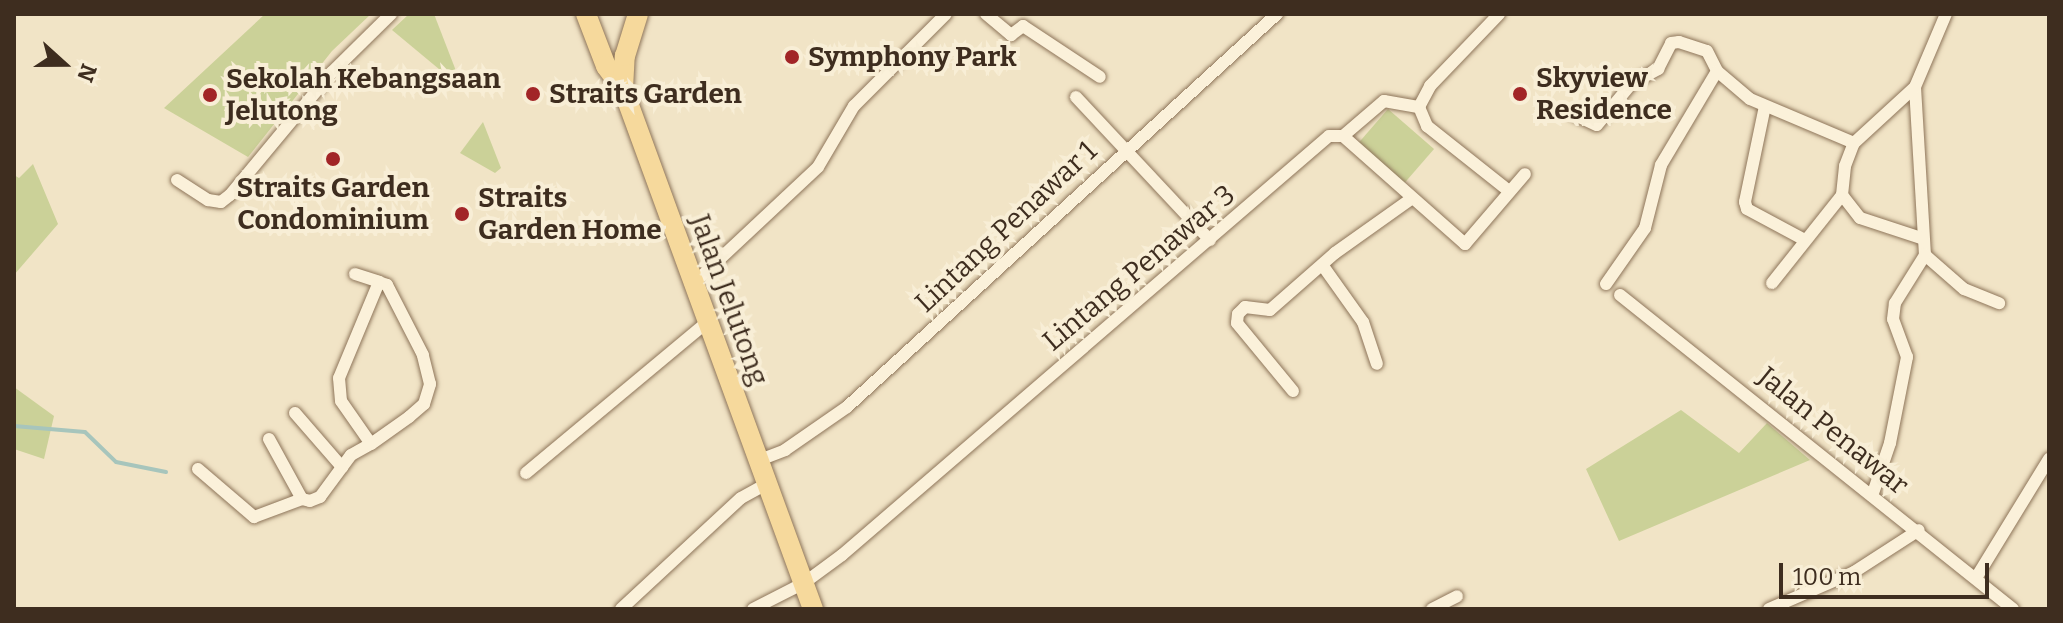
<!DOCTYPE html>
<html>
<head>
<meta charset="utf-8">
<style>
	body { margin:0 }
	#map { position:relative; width:2063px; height:623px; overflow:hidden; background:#f1e4c6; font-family:Bitter,serif }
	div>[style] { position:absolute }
	.green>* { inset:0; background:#cbd198; transform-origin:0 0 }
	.stream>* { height:4px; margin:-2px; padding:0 2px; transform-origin:2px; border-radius:2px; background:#a7c5bc }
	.roads { filter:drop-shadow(0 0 2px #8e755a) drop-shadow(0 0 2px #8e755a) }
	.minor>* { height:12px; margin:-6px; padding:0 6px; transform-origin:6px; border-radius:6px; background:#fbf1da }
	.primary>* { height:20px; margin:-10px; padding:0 10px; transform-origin:10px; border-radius:10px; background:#f6d99c }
	.dots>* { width:22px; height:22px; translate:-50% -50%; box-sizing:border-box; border:4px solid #f8eed6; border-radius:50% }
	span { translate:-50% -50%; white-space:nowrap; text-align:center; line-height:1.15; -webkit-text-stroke:8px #f8eed6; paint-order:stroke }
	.poi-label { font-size:28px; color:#3e2d1f; font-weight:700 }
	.left { translate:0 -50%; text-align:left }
	.street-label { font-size:28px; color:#3e2d1f }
	.frame { position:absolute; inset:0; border:16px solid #3e2d1f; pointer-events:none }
	.north { position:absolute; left:24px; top:24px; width:80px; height:80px; -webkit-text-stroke:6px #f8eed6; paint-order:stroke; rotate:111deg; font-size:22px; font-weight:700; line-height:32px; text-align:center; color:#3e2d1f }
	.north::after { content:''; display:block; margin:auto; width:28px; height:36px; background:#3e2d1f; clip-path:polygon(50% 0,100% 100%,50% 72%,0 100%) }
	.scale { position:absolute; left:1779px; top:563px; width:210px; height:36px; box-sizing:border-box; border:4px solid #3e2d1f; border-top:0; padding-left:10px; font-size:24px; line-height:28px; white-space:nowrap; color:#3e2d1f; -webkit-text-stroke:6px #f8eed6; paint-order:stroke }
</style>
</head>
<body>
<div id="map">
	<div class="green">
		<div style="clip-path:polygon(265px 14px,371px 14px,332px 51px,248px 157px,164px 108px)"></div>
		<div style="clip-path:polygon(409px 14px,434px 14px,463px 89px,392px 30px)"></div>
		<div style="left:1388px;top:109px;width:61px;height:50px;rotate:41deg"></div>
		<div style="clip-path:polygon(483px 122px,501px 168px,495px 173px,460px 153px)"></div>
		<div style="clip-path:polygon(33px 164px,58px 224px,14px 275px,14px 175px,19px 178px)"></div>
		<div style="clip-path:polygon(14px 387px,54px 416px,44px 459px,14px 449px)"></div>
		<div style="clip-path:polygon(1681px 410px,1739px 453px,1767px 423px,1810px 460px,1619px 541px,1586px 469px)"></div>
	</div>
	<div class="stream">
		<div style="left:14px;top:426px;width:71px;rotate:4.8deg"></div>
		<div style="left:85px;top:432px;width:43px;rotate:44.1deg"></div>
		<div style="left:116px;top:462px;width:51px;rotate:11.3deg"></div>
	</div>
	<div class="roads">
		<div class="minor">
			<div style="left:986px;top:14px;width:33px;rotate:40deg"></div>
			<div style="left:1011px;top:35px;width:15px;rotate:-37deg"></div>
			<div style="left:1023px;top:26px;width:92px;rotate:33.5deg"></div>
			<div style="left:1915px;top:87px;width:168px;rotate:86.6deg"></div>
			<div style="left:1925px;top:255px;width:52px;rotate:41.1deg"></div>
			<div style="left:1964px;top:289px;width:38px;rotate:22deg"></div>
			<div style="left:1076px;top:97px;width:196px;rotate:46.9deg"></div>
			<div style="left:1765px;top:106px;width:98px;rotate:101.8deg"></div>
			<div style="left:1745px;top:202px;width:7px;rotate:74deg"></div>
			<div style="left:1747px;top:209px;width:64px;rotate:28.2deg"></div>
			<div style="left:1419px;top:107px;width:21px;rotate:67deg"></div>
			<div style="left:1427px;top:126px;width:105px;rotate:38.4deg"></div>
			<div style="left:1573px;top:114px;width:26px;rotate:25deg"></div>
			<div style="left:1597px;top:125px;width:55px;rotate:-50.2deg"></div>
			<div style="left:1632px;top:83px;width:30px;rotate:-28deg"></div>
			<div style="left:1658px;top:69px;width:29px;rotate:-63deg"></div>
			<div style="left:1671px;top:43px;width:8px;rotate:-7deg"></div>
			<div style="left:1679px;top:42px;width:29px;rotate:18deg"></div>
			<div style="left:1707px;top:51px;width:22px;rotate:63deg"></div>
			<div style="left:1717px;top:71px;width:43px;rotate:40.3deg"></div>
			<div style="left:1750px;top:99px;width:113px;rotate:22.9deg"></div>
			<div style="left:1343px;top:136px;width:163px;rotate:41.5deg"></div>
			<div style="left:1465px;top:244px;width:92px;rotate:-49.4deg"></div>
			<div style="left:177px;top:180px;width:37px;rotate:33deg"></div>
			<div style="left:208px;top:200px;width:13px;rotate:9deg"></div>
			<div style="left:221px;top:202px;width:11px;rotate:-38deg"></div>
			<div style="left:230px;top:195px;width:160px;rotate:-50.3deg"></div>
			<div style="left:332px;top:72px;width:83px;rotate:-44.5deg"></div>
			<div style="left:1921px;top:238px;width:64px;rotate:-161.8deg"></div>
			<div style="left:1860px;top:218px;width:29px;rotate:-128deg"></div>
			<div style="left:1842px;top:195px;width:29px;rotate:-84deg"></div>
			<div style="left:1845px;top:166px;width:25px;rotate:-69deg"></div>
			<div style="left:1854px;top:143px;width:83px;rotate:-42.6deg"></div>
			<div style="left:1915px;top:87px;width:79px;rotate:-67deg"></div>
			<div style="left:1323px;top:266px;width:69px;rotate:54.5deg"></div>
			<div style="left:1363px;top:322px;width:44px;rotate:71.6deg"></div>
			<div style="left:355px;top:274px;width:25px;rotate:18deg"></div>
			<div style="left:1772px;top:283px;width:112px;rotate:-51.5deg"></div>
			<div style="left:693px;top:284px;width:171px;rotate:-43.1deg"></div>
			<div style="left:818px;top:167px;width:71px;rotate:-59.5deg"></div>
			<div style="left:854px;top:106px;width:130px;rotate:-45deg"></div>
			<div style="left:1606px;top:284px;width:68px;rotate:-55.1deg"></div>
			<div style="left:1645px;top:228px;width:65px;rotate:-75.7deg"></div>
			<div style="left:1661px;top:165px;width:109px;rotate:-59.2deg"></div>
			<div style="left:1620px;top:295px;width:503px;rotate:38.62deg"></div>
			<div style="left:1293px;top:391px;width:88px;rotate:-129.5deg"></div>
			<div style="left:1237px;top:323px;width:9px;rotate:-84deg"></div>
			<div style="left:1238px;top:314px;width:10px;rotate:-45deg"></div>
			<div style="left:1245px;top:307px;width:25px;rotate:7deg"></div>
			<div style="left:1270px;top:310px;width:86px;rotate:-41.2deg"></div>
			<div style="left:1335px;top:253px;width:93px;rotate:-35.4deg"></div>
			<div style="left:295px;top:413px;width:72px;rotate:49deg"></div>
			<div style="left:269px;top:439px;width:68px;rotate:61.2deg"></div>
			<div style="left:302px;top:499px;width:8px;rotate:14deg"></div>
			<div style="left:310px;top:501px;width:11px;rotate:-22deg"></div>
			<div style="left:320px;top:497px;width:52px;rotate:-53.6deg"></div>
			<div style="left:351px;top:455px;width:23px;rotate:-29deg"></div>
			<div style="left:371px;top:444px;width:47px;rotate:-35.4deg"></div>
			<div style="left:409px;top:417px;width:20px;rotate:-41deg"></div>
			<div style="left:424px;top:404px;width:21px;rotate:-73deg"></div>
			<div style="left:430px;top:384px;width:30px;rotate:-104deg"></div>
			<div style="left:423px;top:355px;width:79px;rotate:-117.2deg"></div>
			<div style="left:387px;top:285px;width:9px;rotate:-159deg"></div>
			<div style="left:379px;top:282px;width:104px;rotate:112.6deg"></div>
			<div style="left:339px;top:378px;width:23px;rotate:85deg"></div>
			<div style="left:341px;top:401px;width:52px;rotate:55.1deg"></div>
			<div style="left:757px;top:461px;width:30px;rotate:-21deg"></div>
			<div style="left:785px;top:450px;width:75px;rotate:-34.7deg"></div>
			<div style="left:847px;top:407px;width:583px;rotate:-42.43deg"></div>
			<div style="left:198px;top:469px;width:74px;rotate:40.6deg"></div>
			<div style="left:254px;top:517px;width:51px;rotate:-20.6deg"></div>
			<div style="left:526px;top:473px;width:236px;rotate:-39.8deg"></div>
			<div style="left:1872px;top:496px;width:56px;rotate:-71.2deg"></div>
			<div style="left:1890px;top:443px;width:88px;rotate:-78.8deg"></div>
			<div style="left:1907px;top:357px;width:40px;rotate:-110.2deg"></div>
			<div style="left:1893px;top:319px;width:16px;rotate:-83deg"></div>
			<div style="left:1895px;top:303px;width:57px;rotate:-58deg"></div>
			<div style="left:1976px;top:578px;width:140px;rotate:-58.5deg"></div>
			<div style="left:621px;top:609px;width:163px;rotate:-42.8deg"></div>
			<div style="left:741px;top:498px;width:29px;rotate:-29deg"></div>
			<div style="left:753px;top:609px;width:57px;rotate:-27deg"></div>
			<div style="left:804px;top:583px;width:47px;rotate:-36.4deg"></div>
			<div style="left:842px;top:555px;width:642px;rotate:-40.71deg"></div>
			<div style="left:1329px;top:136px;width:14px"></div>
			<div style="left:1343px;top:136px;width:54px;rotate:-40.5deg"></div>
			<div style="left:1384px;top:101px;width:36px;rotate:10deg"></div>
			<div style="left:1419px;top:107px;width:24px;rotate:-62deg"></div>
			<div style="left:1430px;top:86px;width:100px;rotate:-46.2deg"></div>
			<div style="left:1432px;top:609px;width:28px;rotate:-27deg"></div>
			<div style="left:1769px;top:609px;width:93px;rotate:-23.5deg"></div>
			<div style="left:1854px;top:572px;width:77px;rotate:-32.9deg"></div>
		</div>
		<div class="primary">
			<div style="left:586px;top:14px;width:56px;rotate:69deg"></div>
			<div style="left:606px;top:66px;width:29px;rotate:54deg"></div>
			<div style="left:623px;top:89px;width:554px;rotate:69.93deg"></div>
			<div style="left:623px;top:89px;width:33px;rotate:-87deg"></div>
			<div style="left:625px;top:56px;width:44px;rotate:-72.8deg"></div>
		</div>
	</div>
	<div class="dots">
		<div style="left:792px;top:57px;background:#a22527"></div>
		<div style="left:533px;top:94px;background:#a22527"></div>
		<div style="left:1520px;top:94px;background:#a22527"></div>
		<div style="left:210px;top:95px;background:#a22527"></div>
		<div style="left:333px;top:159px;background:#a22527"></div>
		<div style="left:462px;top:214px;background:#a22527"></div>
	</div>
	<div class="poi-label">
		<span class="left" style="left:808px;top:57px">Symphony Park</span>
		<span class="left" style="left:1536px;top:94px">Skyview<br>Residence</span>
		<span class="left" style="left:226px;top:95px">Sekolah Kebangsaan<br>Jelutong</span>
		<span class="left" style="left:549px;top:94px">Straits Garden</span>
		<span style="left:333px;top:204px">Straits Garden<br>Condominium</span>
		<span class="left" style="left:478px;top:214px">Straits<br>Garden Home</span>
	</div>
	<div class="street-label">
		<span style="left:1006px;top:227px;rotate:-43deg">Lintang Penawar 1</span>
		<span style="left:1139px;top:268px;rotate:-40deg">Lintang Penawar 3</span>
		<span style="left:729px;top:300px;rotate:70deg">Jalan Jelutong</span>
		<span style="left:1833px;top:431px;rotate:39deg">Jalan Penawar</span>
	</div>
	<div class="frame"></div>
	<div class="north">N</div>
	<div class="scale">100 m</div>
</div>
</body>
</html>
